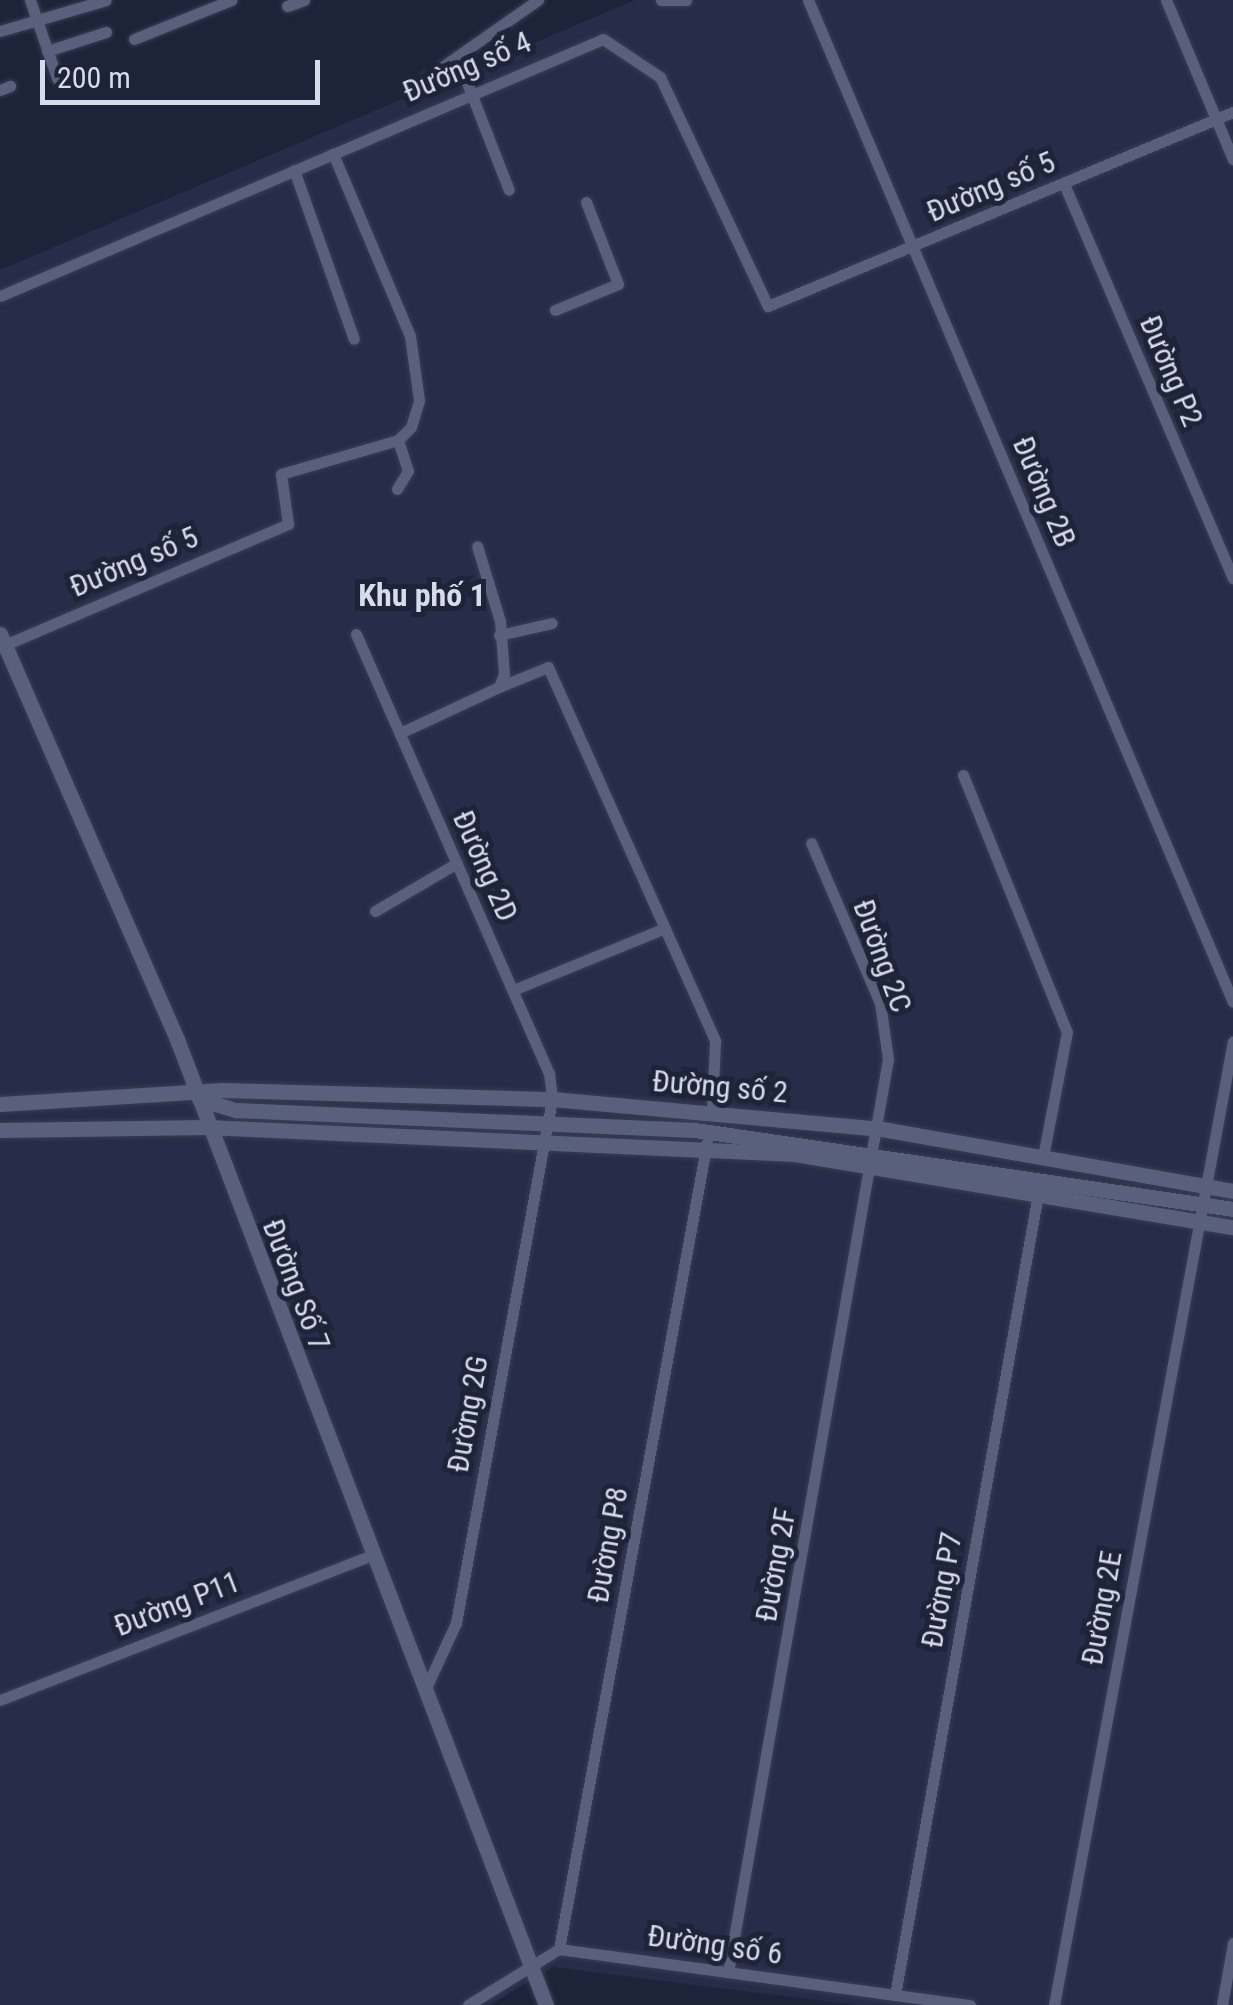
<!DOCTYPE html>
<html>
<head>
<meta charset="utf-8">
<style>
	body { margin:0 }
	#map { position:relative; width:1233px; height:2005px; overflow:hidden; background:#1d2339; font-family:"Roboto Condensed",sans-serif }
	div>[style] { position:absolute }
	.built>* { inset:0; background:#272d48 }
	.roads { filter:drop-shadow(0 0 2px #3a3d51) drop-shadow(0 0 2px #3a3d51) }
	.street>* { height:11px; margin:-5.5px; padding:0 5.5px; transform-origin:5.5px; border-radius:5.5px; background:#59607b }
	.secondary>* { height:15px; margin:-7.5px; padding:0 7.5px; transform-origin:7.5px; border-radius:7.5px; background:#59607b }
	span { translate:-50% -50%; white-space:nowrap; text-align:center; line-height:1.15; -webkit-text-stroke:10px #1d2339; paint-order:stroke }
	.street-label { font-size:30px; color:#d7dceb }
	.neighbourhood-label { font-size:32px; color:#d7dceb; font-weight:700 }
	.scale { position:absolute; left:40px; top:60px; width:280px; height:45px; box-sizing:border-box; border:5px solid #d7dceb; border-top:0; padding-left:12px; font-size:30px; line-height:35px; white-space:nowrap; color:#d7dceb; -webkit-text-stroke:8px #1d2339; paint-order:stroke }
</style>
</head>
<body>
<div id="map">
	<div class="built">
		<div style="clip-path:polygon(635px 0,1233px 0,1233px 2005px,857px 2005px,553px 1967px,491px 2005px,0 2005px,0 270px)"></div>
	</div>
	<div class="roads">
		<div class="street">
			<div style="left:30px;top:0;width:83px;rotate:70.9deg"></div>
			<div style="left:661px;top:0;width:25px"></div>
			<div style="left:808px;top:0;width:1088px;rotate:67.02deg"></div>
			<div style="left:1166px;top:0;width:173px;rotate:67.2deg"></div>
			<div style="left:287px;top:6px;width:18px;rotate:-19deg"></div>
			<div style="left:0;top:31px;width:110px;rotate:-16.3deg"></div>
			<div style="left:134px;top:39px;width:105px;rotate:-21.9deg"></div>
			<div style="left:47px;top:51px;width:62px;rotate:-17.9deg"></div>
			<div style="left:459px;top:62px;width:137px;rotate:68.7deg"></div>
			<div style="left:425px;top:79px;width:138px;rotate:-35deg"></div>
			<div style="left:0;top:90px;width:11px;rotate:-22deg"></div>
			<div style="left:294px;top:170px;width:179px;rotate:70.5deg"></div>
			<div style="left:1064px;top:184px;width:429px;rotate:66.8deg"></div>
			<div style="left:0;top:296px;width:655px;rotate:-23.08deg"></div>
			<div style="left:603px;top:39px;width:69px;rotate:33.7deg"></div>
			<div style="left:660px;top:77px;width:253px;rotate:64.8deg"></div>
			<div style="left:768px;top:306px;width:504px;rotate:-22.65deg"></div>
			<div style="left:555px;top:310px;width:68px;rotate:-22.4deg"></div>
			<div style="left:618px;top:284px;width:88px;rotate:-111.3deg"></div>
			<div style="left:397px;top:489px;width:21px;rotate:-59deg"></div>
			<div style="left:408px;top:471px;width:33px;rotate:-108deg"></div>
			<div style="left:356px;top:634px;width:480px;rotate:66.3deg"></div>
			<div style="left:549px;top:1073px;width:26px;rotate:83deg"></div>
			<div style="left:552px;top:1099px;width:533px;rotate:100.38deg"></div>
			<div style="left:456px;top:1623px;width:74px;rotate:114.8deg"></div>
			<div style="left:499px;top:635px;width:54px;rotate:-12.8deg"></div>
			<div style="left:0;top:647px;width:313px;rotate:-23.1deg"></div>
			<div style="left:288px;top:524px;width:50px;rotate:-98deg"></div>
			<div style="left:281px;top:474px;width:122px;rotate:-16.2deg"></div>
			<div style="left:398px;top:440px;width:18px;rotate:-45deg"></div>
			<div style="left:411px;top:427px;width:28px;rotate:-73deg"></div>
			<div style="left:419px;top:400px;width:65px;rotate:-98deg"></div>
			<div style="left:410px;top:336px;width:198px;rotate:-112.9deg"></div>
			<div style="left:499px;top:687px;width:53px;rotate:-22.2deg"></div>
			<div style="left:548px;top:667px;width:410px;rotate:65.9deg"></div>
			<div style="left:715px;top:1041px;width:73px;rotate:92.4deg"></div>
			<div style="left:400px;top:733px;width:109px;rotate:-24.9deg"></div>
			<div style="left:499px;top:687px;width:14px;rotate:-69deg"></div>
			<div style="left:504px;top:674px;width:53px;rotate:-94.3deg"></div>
			<div style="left:500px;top:621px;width:78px;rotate:-107deg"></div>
			<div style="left:963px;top:775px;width:277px;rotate:68deg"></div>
			<div style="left:1067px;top:1032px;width:127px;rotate:100.9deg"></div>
			<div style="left:375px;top:911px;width:95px;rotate:-30.3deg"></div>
			<div style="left:513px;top:990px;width:164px;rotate:-22.2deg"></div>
			<div style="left:0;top:1700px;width:399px;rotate:-21.3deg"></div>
			<div style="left:559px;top:1949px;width:820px;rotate:-79.61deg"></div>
			<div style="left:728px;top:1972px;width:927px;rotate:-80.06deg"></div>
			<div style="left:888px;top:1059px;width:57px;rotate:-98.1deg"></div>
			<div style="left:880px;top:1003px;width:174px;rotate:-113.3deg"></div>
			<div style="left:895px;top:1995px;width:814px;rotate:-79.88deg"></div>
			<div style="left:468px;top:2005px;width:107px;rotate:-31.6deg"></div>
			<div style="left:559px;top:1949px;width:415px;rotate:7.8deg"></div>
			<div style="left:1054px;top:2005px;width:980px;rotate:-79.48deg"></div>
			<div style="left:1222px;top:2005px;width:63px;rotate:-79.9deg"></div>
		</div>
		<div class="secondary">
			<div style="left:0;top:634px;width:445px;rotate:66.4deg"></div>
			<div style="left:178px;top:1042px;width:1031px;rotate:69.09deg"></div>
			<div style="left:199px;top:1099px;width:39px;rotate:17deg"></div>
			<div style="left:236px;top:1110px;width:459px;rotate:2.5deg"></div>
			<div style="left:695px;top:1130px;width:544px;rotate:8.35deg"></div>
			<div style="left:0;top:1104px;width:223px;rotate:-3.6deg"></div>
			<div style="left:223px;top:1090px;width:329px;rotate:1.6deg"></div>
			<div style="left:552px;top:1099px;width:331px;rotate:5.2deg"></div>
			<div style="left:882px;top:1129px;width:356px;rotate:10deg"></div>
			<div style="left:0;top:1130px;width:207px;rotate:-0.8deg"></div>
			<div style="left:207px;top:1127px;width:589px;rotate:2.63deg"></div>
			<div style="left:795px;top:1154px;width:444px;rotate:9.5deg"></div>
		</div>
	</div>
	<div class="street-label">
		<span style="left:467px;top:67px;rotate:-23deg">Đường số 4</span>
		<span style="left:991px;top:187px;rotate:-23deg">Đường số 5</span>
		<span style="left:1171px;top:371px;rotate:67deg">Đường P2</span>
		<span style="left:1044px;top:492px;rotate:67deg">Đường 2B</span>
		<span style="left:134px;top:562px;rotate:-23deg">Đường số 5</span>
		<span style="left:485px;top:866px;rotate:66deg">Đường 2D</span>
		<span style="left:882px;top:956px;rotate:70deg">Đường 2C</span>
		<span style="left:720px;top:1087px;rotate:5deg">Đường số 2</span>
		<span style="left:296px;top:1285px;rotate:69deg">Đường Số 7</span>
		<span style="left:468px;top:1414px;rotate:-80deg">Đường 2G</span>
		<span style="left:608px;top:1545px;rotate:-80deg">Đường P8</span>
		<span style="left:776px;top:1565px;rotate:-80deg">Đường 2F</span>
		<span style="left:942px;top:1590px;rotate:-80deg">Đường P7</span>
		<span style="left:177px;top:1604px;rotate:-21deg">Đường P11</span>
		<span style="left:1102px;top:1608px;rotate:-80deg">Đường 2E</span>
		<span style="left:715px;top:1945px;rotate:8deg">Đường số 6</span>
	</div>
	<div class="neighbourhood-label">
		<span style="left:422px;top:595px">Khu phố 1</span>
	</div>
	<div class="scale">200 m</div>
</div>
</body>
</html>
